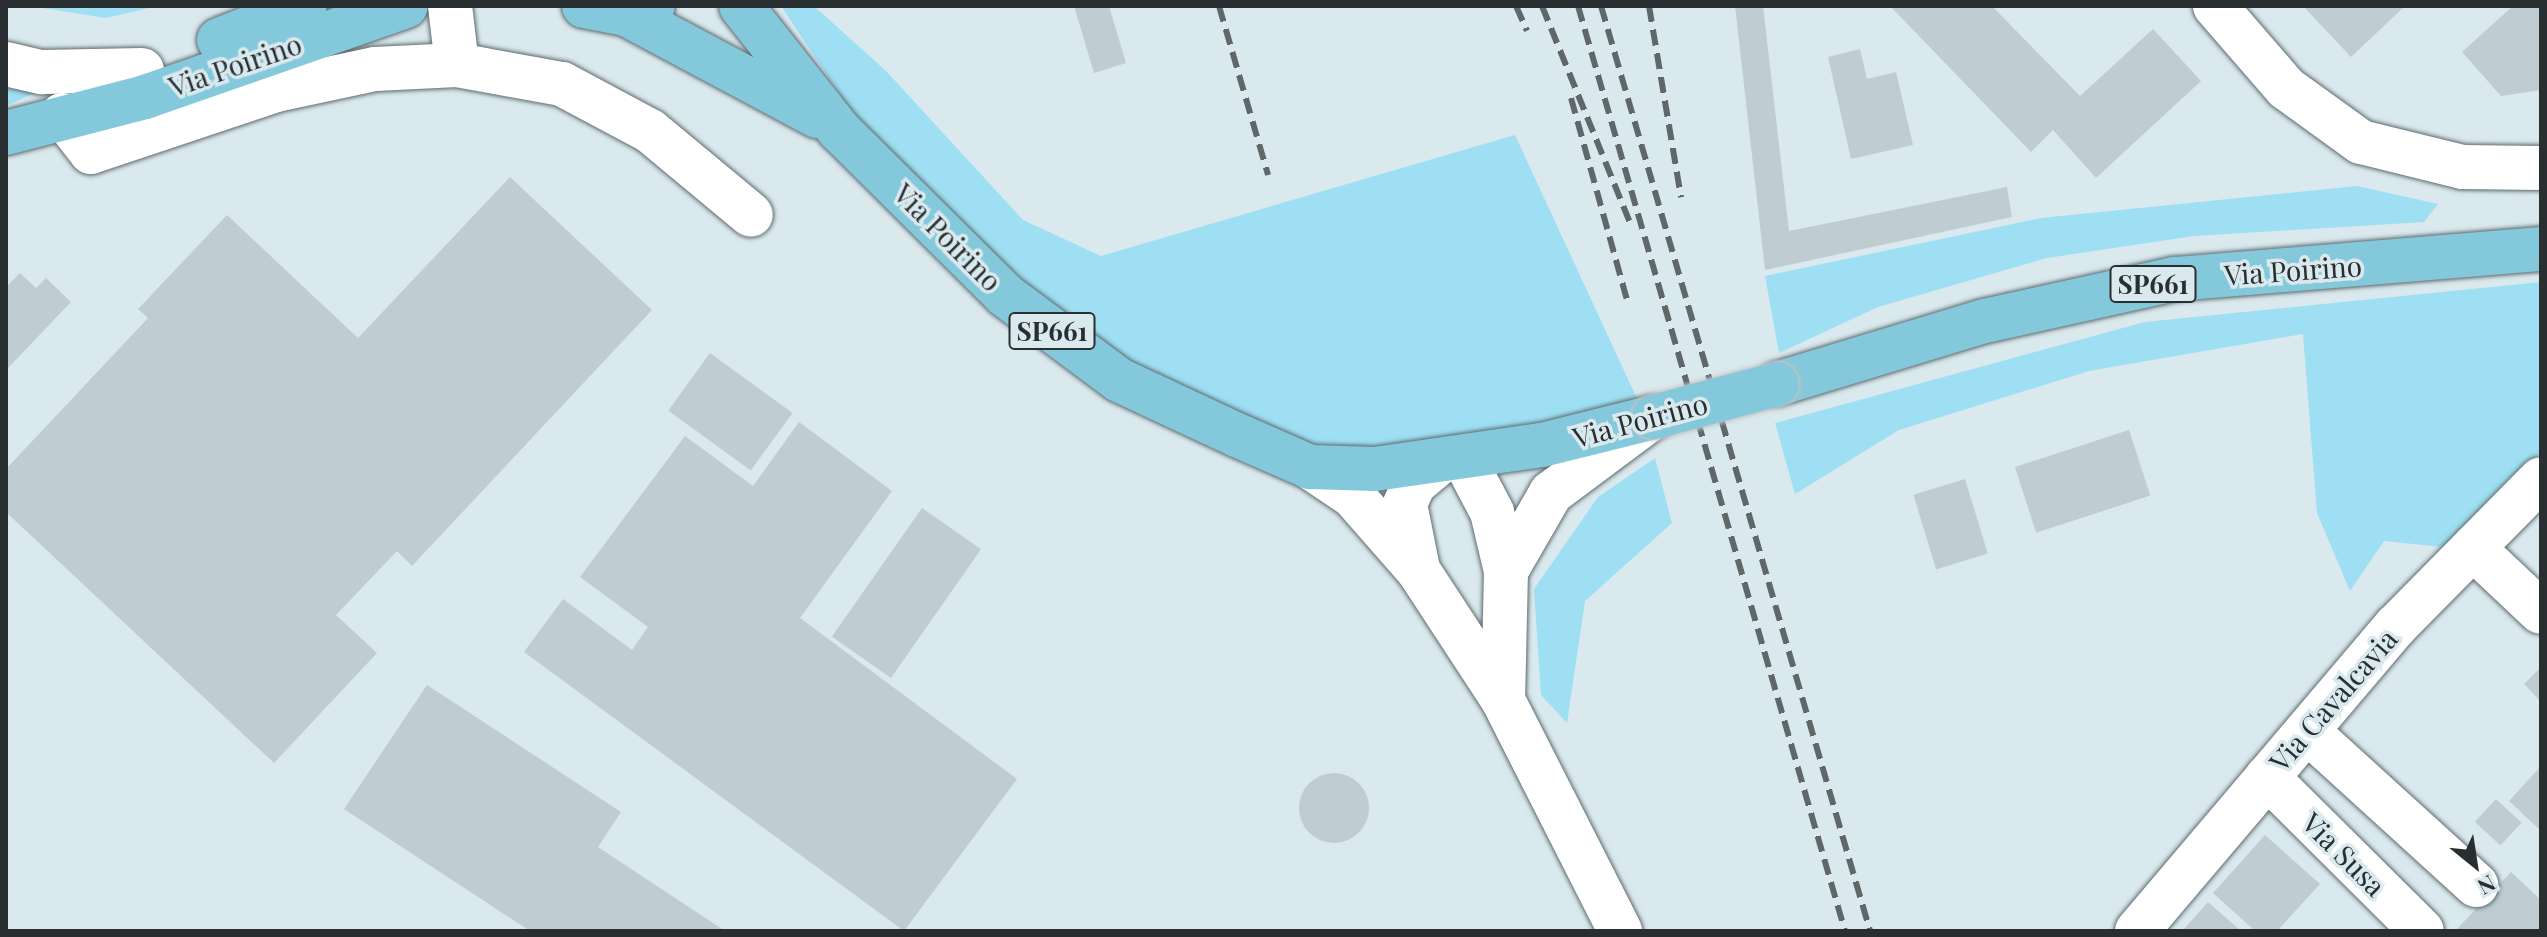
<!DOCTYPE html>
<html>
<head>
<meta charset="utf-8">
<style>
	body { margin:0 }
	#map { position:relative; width:2547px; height:937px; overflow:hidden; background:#dae9ee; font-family:"Playfair Display",serif }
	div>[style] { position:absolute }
	.green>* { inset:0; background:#9edff3 }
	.building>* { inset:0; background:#bfcdd2; transform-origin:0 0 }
	.round { border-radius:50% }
	.roads { filter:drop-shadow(0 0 2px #5e6b6f) drop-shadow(0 0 2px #5e6b6f) }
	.minor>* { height:44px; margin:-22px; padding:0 22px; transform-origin:22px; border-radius:22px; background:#fff }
	.major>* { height:44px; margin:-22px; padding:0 22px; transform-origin:22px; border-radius:22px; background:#84c9db }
	.rail>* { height:6px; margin-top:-3px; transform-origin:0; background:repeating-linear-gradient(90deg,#5f6769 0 16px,transparent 0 24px) }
	.bridges { filter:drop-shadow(0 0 2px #c3c4c5) drop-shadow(0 0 2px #c3c4c5) }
	.major-bridge>* { height:44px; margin:-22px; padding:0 22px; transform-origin:22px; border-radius:22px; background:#84c9db }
	span { translate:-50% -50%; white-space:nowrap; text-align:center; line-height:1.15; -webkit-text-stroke:7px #dae9ee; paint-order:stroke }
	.shield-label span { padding:2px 6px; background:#dae9ee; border:2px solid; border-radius:6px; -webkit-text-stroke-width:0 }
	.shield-label { font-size:26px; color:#292e30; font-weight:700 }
	.street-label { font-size:28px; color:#292e30 }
	.frame { position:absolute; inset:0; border:8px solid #292e30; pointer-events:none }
	.north { position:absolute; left:2435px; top:825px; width:80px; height:80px; -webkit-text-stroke:6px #dae9ee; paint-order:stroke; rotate:150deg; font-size:22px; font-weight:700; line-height:32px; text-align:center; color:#292e30 }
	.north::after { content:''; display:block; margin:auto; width:28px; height:36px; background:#292e30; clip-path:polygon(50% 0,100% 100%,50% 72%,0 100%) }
</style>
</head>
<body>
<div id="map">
	<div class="green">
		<div style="clip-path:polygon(30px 6px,158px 6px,106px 18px)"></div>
		<div style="clip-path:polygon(781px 6px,814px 6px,886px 71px,1023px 220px,1101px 256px,1515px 135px,1639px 403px,1491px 439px,1340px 449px,1239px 429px,1127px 377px,1006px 282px,859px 123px)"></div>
		<div style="clip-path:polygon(6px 78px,56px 83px,6px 106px)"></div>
		<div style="clip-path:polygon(2357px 186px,2438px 204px,2424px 222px,2194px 236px,2047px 258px,1878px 307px,1779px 353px,1765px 276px,2041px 218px)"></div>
		<div style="clip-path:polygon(2541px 282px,2541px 452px,2443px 547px,2384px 541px,2350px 591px,2317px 513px,2303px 334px,2089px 371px,1899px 430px,1795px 494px,1775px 423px,2145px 322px)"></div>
		<div style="clip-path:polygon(1655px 458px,1672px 523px,1585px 601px,1567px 723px,1541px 695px,1534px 589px,1598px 497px)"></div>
	</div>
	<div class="building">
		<div style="clip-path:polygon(1074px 6px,1109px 6px,1126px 63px,1094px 73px)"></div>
		<div style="clip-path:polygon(1735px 6px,1763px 6px,1789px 231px,2007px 187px,2012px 217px,1765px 270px)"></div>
		<div style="clip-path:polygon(1890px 6px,1992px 6px,2080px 96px,2153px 29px,2201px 81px,2096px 178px,2053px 130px,2031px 152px)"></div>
		<div style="clip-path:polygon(2303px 6px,2405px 6px,2351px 57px)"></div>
		<div style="clip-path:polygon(2513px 6px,2541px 6px,2541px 90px,2501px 96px,2462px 52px)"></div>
		<div style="clip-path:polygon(1860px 49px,1867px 79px,1896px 72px,1913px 145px,1851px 159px,1828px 57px)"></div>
		<div style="clip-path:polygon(510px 177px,652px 310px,412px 566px,397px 551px,336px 615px,377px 653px,274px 763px,6px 512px,6px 469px,148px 318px,138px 309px,227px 215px,358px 338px)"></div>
		<div style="clip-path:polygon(20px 273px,36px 288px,46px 278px,71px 302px,8px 368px,6px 287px)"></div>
		<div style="left:710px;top:353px;width:102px;height:71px;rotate:36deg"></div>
		<div style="clip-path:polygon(799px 422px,892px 491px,800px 618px,1017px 779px,904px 931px,524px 652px,563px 599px,632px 650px,648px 627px,580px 577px,685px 436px,753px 486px)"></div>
		<div style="left:2129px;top:430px;width:69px;height:120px;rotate:72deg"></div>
		<div style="left:1965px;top:479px;width:78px;height:54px;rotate:73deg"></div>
		<div style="left:922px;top:508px;width:72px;height:157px;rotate:35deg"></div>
		<div style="clip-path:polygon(2541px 667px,2541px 702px,2524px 684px)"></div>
		<div style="clip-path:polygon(427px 685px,621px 812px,598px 847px,725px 931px,530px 931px,344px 809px)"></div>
		<div style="clip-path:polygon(2541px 766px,2541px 831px,2509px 801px)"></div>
		<div class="round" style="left:1299px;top:773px;width:70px;height:70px"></div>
		<div style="left:2496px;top:799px;width:35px;height:31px;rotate:43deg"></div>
		<div style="clip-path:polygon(2265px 835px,2320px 884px,2277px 931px,2255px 931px,2213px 893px)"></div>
		<div style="clip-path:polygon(2511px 872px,2541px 900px,2541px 931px,2455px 931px)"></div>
		<div style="clip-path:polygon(2208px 902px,2241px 931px,2182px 931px)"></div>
	</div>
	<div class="roads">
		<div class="minor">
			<div style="left:450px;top:6px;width:59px;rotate:83.2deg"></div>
			<div style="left:2215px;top:6px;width:108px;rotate:49.1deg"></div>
			<div style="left:2286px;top:88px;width:92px;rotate:35.8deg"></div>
			<div style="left:2361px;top:142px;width:105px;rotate:13.8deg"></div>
			<div style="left:2463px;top:167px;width:78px;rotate:0.7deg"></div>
			<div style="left:6px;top:64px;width:37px;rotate:13deg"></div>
			<div style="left:42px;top:72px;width:100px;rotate:-1.1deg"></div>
			<div style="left:62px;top:115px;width:47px;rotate:51.9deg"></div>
			<div style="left:91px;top:152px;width:195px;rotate:-18.5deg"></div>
			<div style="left:276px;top:90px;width:101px;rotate:-12deg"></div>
			<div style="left:375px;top:69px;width:82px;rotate:-2.8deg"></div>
			<div style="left:457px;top:65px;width:107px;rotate:10.3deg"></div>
			<div style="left:562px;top:84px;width:100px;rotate:28.1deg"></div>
			<div style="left:650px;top:131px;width:131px;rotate:39.7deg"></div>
			<div style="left:1464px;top:459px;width:60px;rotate:62.2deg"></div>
			<div style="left:1492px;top:512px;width:61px;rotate:76.7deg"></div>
			<div style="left:1506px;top:571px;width:129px;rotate:91.3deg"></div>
			<div style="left:1310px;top:467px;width:52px;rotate:34deg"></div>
			<div style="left:1353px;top:496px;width:98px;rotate:48.7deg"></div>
			<div style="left:1418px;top:570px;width:155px;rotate:56.8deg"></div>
			<div style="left:1503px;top:700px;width:259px;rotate:63.1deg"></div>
			<div style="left:2473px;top:548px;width:93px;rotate:43.3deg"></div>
			<div style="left:1418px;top:569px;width:66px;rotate:-101.3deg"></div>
			<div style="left:1405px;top:504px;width:22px;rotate:-66deg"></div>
			<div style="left:1414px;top:484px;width:34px;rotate:-40deg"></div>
			<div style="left:1506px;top:571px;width:90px;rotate:-60deg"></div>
			<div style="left:1551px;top:493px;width:122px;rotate:-36.7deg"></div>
			<div style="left:2307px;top:731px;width:229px;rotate:42.3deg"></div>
			<div style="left:2267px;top:777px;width:218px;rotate:44.8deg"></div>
			<div style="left:2137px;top:931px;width:400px;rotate:-49.7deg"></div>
			<div style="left:2396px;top:626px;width:206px;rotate:-45.4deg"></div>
		</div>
		<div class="major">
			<div style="left:584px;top:6px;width:43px;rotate:10.8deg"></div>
			<div style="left:626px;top:14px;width:28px;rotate:-17deg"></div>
			<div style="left:741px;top:6px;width:158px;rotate:51.7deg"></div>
			<div style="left:839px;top:130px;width:234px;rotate:44.8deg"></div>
			<div style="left:1005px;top:295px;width:142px;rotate:36.7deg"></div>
			<div style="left:1119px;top:380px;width:130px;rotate:25deg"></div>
			<div style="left:1237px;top:435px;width:80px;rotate:23.7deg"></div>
			<div style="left:1310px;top:467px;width:65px;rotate:1.8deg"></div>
			<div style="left:1375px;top:469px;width:169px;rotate:-8.2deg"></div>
			<div style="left:1542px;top:445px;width:115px;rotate:-14deg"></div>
			<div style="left:626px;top:14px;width:217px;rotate:28.1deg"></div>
			<div style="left:219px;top:40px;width:92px;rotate:-21.6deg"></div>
			<div style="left:6px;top:133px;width:144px;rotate:-14.5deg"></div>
			<div style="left:145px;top:97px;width:276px;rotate:-19.2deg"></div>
			<div style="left:1777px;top:384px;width:217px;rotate:-16.9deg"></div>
			<div style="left:1985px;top:321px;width:195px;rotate:-12.5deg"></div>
			<div style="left:2175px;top:279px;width:367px;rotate:-4.7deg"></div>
		</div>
	</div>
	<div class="rail">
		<div style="left:1219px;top:6px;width:176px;rotate:73.8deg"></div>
		<div style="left:1516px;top:6px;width:27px;rotate:66deg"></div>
		<div style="left:1542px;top:6px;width:236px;rotate:67.9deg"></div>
		<div style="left:1578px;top:6px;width:963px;rotate:73.9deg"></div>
		<div style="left:1601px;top:6px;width:963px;rotate:73.78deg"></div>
		<div style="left:1649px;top:6px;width:194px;rotate:80.5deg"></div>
		<div style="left:1571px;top:98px;width:210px;rotate:74.5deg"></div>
	</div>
	<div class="bridges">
		<div class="major-bridge">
			<div style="left:1654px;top:417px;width:127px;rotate:-15deg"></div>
		</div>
	</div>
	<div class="shield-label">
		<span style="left:2153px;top:284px">SP661</span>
		<span style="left:1052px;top:331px">SP661</span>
	</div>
	<div class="street-label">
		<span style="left:235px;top:65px;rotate:-19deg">Via Poirino</span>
		<span style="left:948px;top:237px;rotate:45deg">Via Poirino</span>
		<span style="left:2293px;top:270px;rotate:-4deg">Via Poirino</span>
		<span style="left:1640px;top:420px;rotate:-15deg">Via Poirino</span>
		<span style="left:2333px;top:700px;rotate:-49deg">Via Cavalcavia</span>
		<span style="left:2344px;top:854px;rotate:45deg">Via Susa</span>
	</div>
	<div class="frame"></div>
	<div class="north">N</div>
</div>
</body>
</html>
